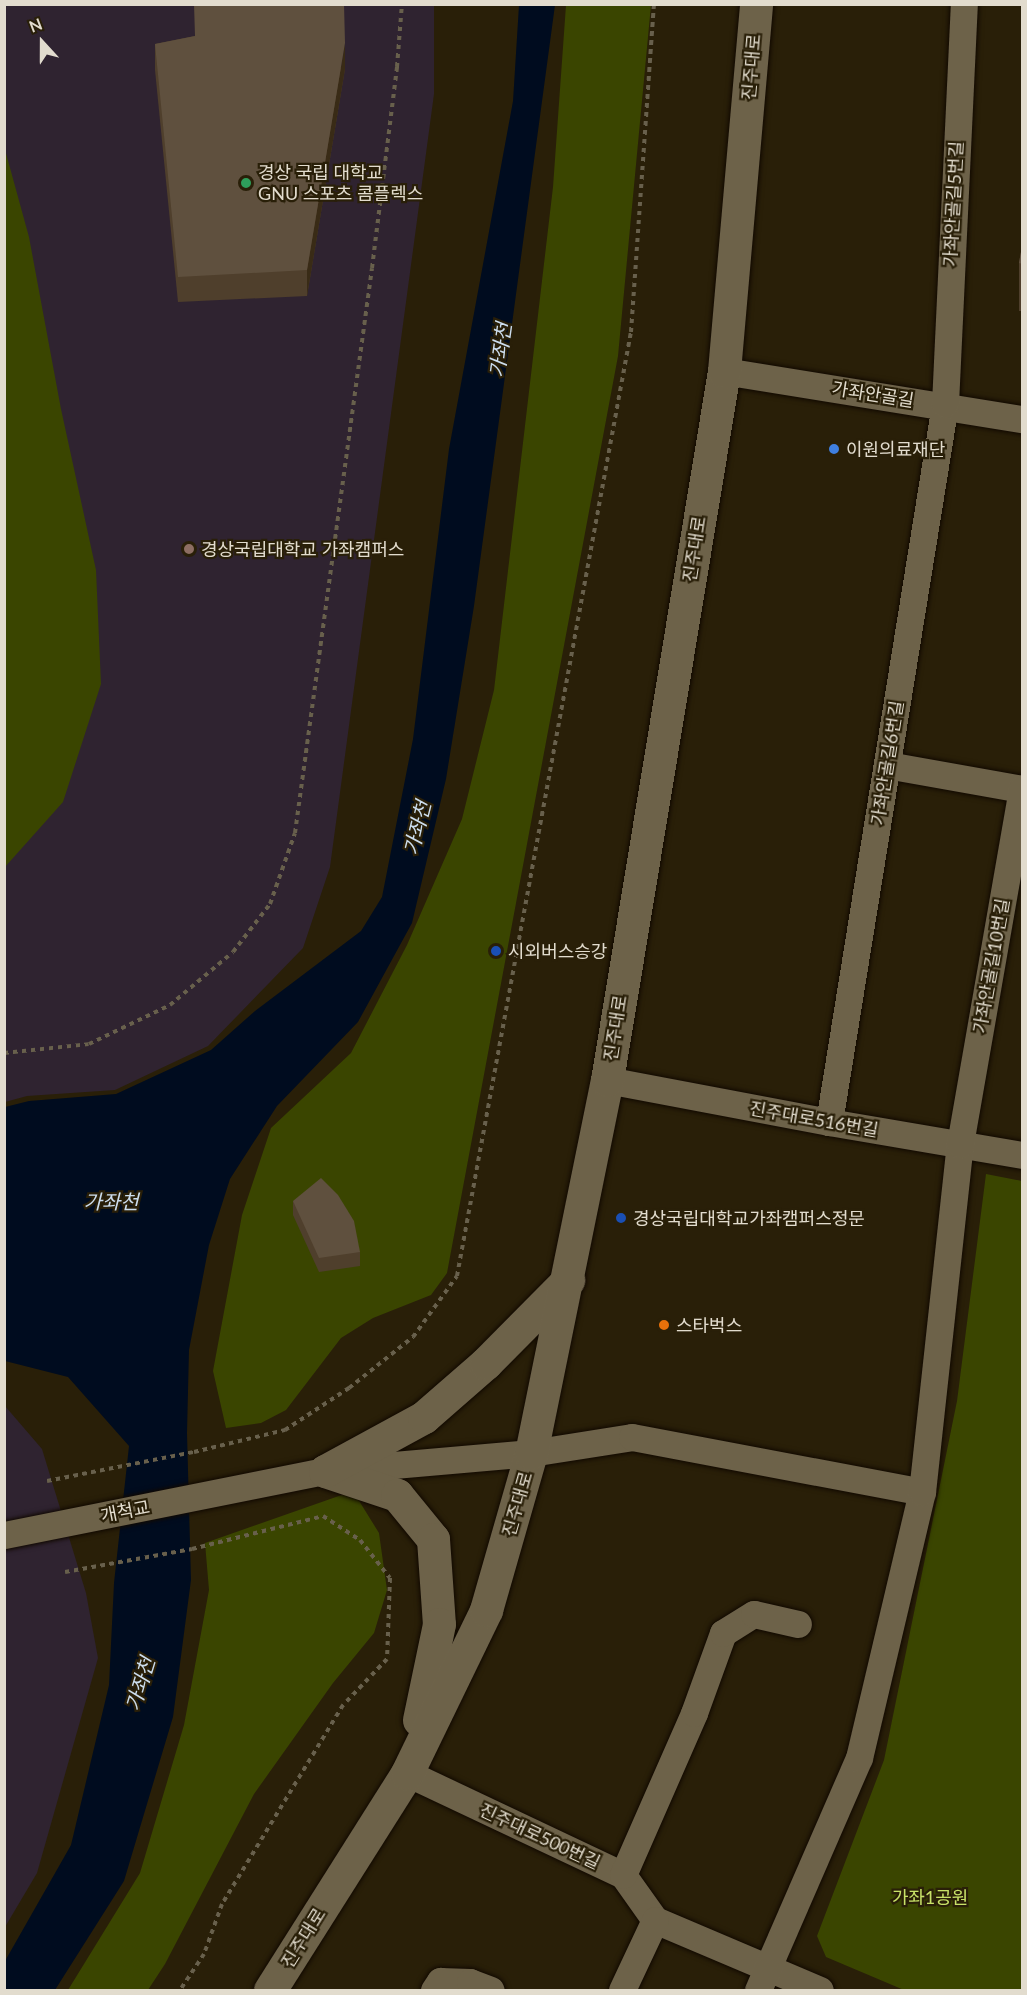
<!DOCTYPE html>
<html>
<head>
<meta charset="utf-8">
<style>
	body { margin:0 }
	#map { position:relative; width:1027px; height:1995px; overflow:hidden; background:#291f08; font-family:Lato,"Noto Sans KR",sans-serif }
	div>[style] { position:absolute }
	.education>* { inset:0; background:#2f2330 }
	.green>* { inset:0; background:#3a4500 }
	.water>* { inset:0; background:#000c1f }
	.path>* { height:4px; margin-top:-2px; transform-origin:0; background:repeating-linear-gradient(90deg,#68604c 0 4.5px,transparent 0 9px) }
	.roads { filter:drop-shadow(0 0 2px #110900) drop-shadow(0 0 2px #110900) }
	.minor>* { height:27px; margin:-13.5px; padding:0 13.5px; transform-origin:13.5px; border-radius:13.5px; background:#6d6249 }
	.tertiary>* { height:33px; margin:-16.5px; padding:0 16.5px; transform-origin:16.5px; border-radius:16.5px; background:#6d6249 }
	.wall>* { inset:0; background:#4f3f2c }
	.shaded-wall>* { inset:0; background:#392b16 }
	.building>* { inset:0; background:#5f503e }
	.dots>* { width:16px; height:16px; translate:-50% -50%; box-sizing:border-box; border:3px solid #291f08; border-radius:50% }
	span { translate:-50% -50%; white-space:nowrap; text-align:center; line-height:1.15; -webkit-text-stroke:4.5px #291f08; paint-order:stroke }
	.street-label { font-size:18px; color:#e2dcce }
	.poi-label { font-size:18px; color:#e2dcce }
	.left { translate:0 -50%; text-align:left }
	.park-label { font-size:18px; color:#c8e268 }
	.water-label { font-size:20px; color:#cde; font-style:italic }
	.frame { position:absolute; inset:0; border:6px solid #e2dcce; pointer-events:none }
	.north { position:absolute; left:12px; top:12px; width:60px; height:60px; -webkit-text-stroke:4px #291f08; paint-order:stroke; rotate:339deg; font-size:16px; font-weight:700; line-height:24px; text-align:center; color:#e2dcce }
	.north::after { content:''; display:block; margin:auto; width:21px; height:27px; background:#e2dcce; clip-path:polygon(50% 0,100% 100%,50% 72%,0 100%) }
</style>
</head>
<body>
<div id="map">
	<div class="education">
		<div style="clip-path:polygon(5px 5px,434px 5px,434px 94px,330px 867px,303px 948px,208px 1046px,115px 1090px,27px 1096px,5px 1102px)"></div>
		<div style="clip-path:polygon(5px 1406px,42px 1449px,86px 1593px,98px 1658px,37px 1873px,5px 1927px)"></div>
	</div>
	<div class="green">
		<div style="clip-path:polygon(566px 5px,651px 5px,618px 356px,447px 1273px,431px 1295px,373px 1318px,341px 1338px,286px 1410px,261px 1423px,226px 1428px,213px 1371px,242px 1215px,271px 1128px,351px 1053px,407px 945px,462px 819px,494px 690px,553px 187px)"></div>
		<div style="clip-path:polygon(4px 146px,29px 237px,61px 409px,96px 570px,101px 684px,63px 802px,5px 867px)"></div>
		<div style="clip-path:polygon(986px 1174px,1022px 1181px,1022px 1990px,904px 1990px,826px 1957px,817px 1936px,884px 1760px,957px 1401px)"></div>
		<div style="clip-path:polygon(353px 1491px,379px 1533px,387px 1590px,374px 1633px,333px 1683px,254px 1794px,165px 1964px,148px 1990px,68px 1990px,140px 1873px,184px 1725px,209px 1590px,205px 1543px)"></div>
	</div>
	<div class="water">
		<div style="clip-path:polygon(519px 5px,555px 5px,474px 606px,446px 779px,412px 923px,358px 1022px,277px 1106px,230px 1179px,209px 1245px,189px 1350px,187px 1433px,191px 1580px,173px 1717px,124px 1881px,55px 1990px,5px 1990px,5px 1961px,71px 1845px,109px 1685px,114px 1583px,129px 1446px,68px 1377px,5px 1361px,5px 1107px,29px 1101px,116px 1094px,211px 1050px,255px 1011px,361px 931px,382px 897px,413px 739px,449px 449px,513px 101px)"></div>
	</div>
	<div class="path">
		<div style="left:4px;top:1053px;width:85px;rotate:-6deg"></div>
		<div style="left:89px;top:1044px;width:90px;rotate:-25.7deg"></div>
		<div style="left:170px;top:1005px;width:82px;rotate:-40.1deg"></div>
		<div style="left:233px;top:952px;width:61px;rotate:-52.4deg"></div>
		<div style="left:270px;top:904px;width:75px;rotate:-70.6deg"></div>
		<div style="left:295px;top:833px;width:570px;rotate:-82.24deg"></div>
		<div style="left:372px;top:268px;width:203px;rotate:-82.9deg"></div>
		<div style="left:397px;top:67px;width:63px;rotate:-85.5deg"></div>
		<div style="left:47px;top:1481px;width:150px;rotate:-11.2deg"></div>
		<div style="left:194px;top:1452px;width:94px;rotate:-13.6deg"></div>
		<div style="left:285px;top:1430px;width:77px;rotate:-33.3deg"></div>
		<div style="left:349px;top:1388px;width:82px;rotate:-38.6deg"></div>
		<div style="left:413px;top:1337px;width:75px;rotate:-54.2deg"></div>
		<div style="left:457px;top:1276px;width:960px;rotate:-79.56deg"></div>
		<div style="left:631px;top:332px;width:329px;rotate:-86deg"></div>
		<div style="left:65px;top:1572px;width:129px;rotate:-10.3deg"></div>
		<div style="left:192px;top:1549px;width:135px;rotate:-14.1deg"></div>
		<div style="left:323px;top:1516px;width:44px;rotate:33deg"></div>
		<div style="left:360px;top:1540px;width:48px;rotate:51.7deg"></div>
		<div style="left:390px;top:1578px;width:81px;rotate:92.1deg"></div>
		<div style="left:387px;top:1659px;width:64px;rotate:133.7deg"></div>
		<div style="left:343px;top:1705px;width:233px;rotate:121.3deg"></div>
		<div style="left:222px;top:1904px;width:53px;rotate:109.8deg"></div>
		<div style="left:204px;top:1954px;width:43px;rotate:123.7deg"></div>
	</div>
	<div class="roads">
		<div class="minor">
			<div style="left:724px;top:371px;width:302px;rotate:9.2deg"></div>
			<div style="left:887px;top:765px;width:137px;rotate:10.1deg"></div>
			<div style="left:607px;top:1080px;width:226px;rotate:10.7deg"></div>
			<div style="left:829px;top:1122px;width:196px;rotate:9.7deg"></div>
			<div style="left:829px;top:1122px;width:727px;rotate:-80.82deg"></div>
			<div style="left:945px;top:404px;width:400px;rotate:-87.3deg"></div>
			<div style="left:4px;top:1535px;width:327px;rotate:-11.3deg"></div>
			<div style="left:325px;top:1471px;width:207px;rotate:-5deg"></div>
			<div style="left:531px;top:1453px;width:102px;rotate:-9deg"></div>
			<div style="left:632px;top:1437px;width:295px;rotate:10.7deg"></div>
			<div style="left:407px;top:1773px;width:239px;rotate:25.3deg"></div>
			<div style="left:623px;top:1875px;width:55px;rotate:54.6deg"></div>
			<div style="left:655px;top:1920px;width:179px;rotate:23deg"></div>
			<div style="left:623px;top:1875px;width:177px;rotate:-66.3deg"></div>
			<div style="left:694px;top:1713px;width:85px;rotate:-70.1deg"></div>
			<div style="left:723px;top:1633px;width:36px;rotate:-32deg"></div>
			<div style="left:754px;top:1614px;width:45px;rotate:12.8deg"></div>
			<div style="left:434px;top:1990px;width:11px;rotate:-56deg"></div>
			<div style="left:440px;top:1981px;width:30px;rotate:2deg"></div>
			<div style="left:470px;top:1982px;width:22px;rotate:21deg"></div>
			<div style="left:622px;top:1990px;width:77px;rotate:-64.8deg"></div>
			<div style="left:758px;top:1990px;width:253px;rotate:-66.5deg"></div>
			<div style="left:859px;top:1758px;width:273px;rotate:-76.7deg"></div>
			<div style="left:922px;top:1492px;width:350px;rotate:-83.8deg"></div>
			<div style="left:960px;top:1144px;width:361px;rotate:-80.1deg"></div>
		</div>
		<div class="tertiary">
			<div style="left:325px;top:1471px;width:76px;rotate:18.4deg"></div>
			<div style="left:397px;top:1495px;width:57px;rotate:50.7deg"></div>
			<div style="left:433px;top:1539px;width:85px;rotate:86deg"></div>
			<div style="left:439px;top:1624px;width:98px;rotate:101.8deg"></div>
			<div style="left:325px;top:1471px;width:113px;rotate:-28.6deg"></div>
			<div style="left:424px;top:1417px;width:82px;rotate:-41.1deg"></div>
			<div style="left:486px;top:1363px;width:117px;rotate:-45.3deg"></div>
			<div style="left:270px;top:1990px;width:257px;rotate:-57.7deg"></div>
			<div style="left:407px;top:1773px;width:181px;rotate:-64.1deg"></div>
			<div style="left:486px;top:1610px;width:163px;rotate:-74deg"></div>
			<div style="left:531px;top:1453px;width:381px;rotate:-78.5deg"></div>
			<div style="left:607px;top:1080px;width:719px;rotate:-80.63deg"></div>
			<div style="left:724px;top:371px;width:368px;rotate:-85deg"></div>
		</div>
	</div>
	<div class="wall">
		<div style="clip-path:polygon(195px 36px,345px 69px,307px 296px,178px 302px,155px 70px,155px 44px)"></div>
		<div style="clip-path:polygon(1023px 241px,1023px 311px,1019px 311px,1019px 263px)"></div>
		<div style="clip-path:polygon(293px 1201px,360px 1252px,360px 1266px,319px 1272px,293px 1215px)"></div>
	</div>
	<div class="shaded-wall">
		<div style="clip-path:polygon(345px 43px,345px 69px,307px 296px,307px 270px)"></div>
	</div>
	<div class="building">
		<div style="clip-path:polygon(194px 4px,344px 4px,345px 43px,307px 270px,178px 277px,155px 44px,195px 36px)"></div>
		<div style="clip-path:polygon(1023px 241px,1023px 264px,1019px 263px)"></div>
		<div style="clip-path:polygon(321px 1178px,338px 1195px,354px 1221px,360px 1252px,319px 1258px,293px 1201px)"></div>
	</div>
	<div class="dots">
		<div style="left:246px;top:183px;background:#2e9e5b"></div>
		<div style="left:834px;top:449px;background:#3f7fe0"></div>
		<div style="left:189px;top:549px;background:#8d6e63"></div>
		<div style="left:496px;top:951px;background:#1a4fb4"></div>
		<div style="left:621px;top:1218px;background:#1a4fb4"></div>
		<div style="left:664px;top:1325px;background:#e8710a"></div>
	</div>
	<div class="street-label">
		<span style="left:751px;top:67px;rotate:-85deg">진주대로</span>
		<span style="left:953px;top:204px;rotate:-87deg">가좌안골길5번길</span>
		<span style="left:873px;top:394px;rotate:9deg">가좌안골길</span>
		<span style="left:694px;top:549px;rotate:-81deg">진주대로</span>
		<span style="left:887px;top:763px;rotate:-81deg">가좌안골길6번길</span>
		<span style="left:991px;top:966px;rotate:-80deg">가좌안골길10번길</span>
		<span style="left:615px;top:1028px;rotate:-81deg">진주대로</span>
		<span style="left:814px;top:1119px;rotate:10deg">진주대로516번길</span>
		<span style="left:517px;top:1504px;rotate:-74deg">진주대로</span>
		<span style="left:125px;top:1511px;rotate:-11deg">개척교</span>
		<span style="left:540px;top:1836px;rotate:25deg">진주대로500번길</span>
		<span style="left:303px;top:1938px;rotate:-58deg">진주대로</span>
	</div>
	<div class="poi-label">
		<span class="left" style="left:258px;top:183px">경상 국립 대학교<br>GNU 스포츠 콤플렉스</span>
		<span class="left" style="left:846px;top:449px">이원의료재단</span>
		<span class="left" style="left:201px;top:549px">경상국립대학교 가좌캠퍼스</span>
		<span class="left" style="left:508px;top:951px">시외버스승강</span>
		<span class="left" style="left:633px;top:1218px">경상국립대학교가좌캠퍼스정문</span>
		<span class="left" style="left:676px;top:1325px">스타벅스</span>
	</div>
	<div class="park-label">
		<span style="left:930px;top:1897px">가좌1공원</span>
	</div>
	<div class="water-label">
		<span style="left:500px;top:350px;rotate:-82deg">가좌천</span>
		<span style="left:417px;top:828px;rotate:-76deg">가좌천</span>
		<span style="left:111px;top:1201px">가좌천</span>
		<span style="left:140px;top:1684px;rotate:-73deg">가좌천</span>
	</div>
	<div class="frame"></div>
	<div class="north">N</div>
</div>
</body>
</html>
